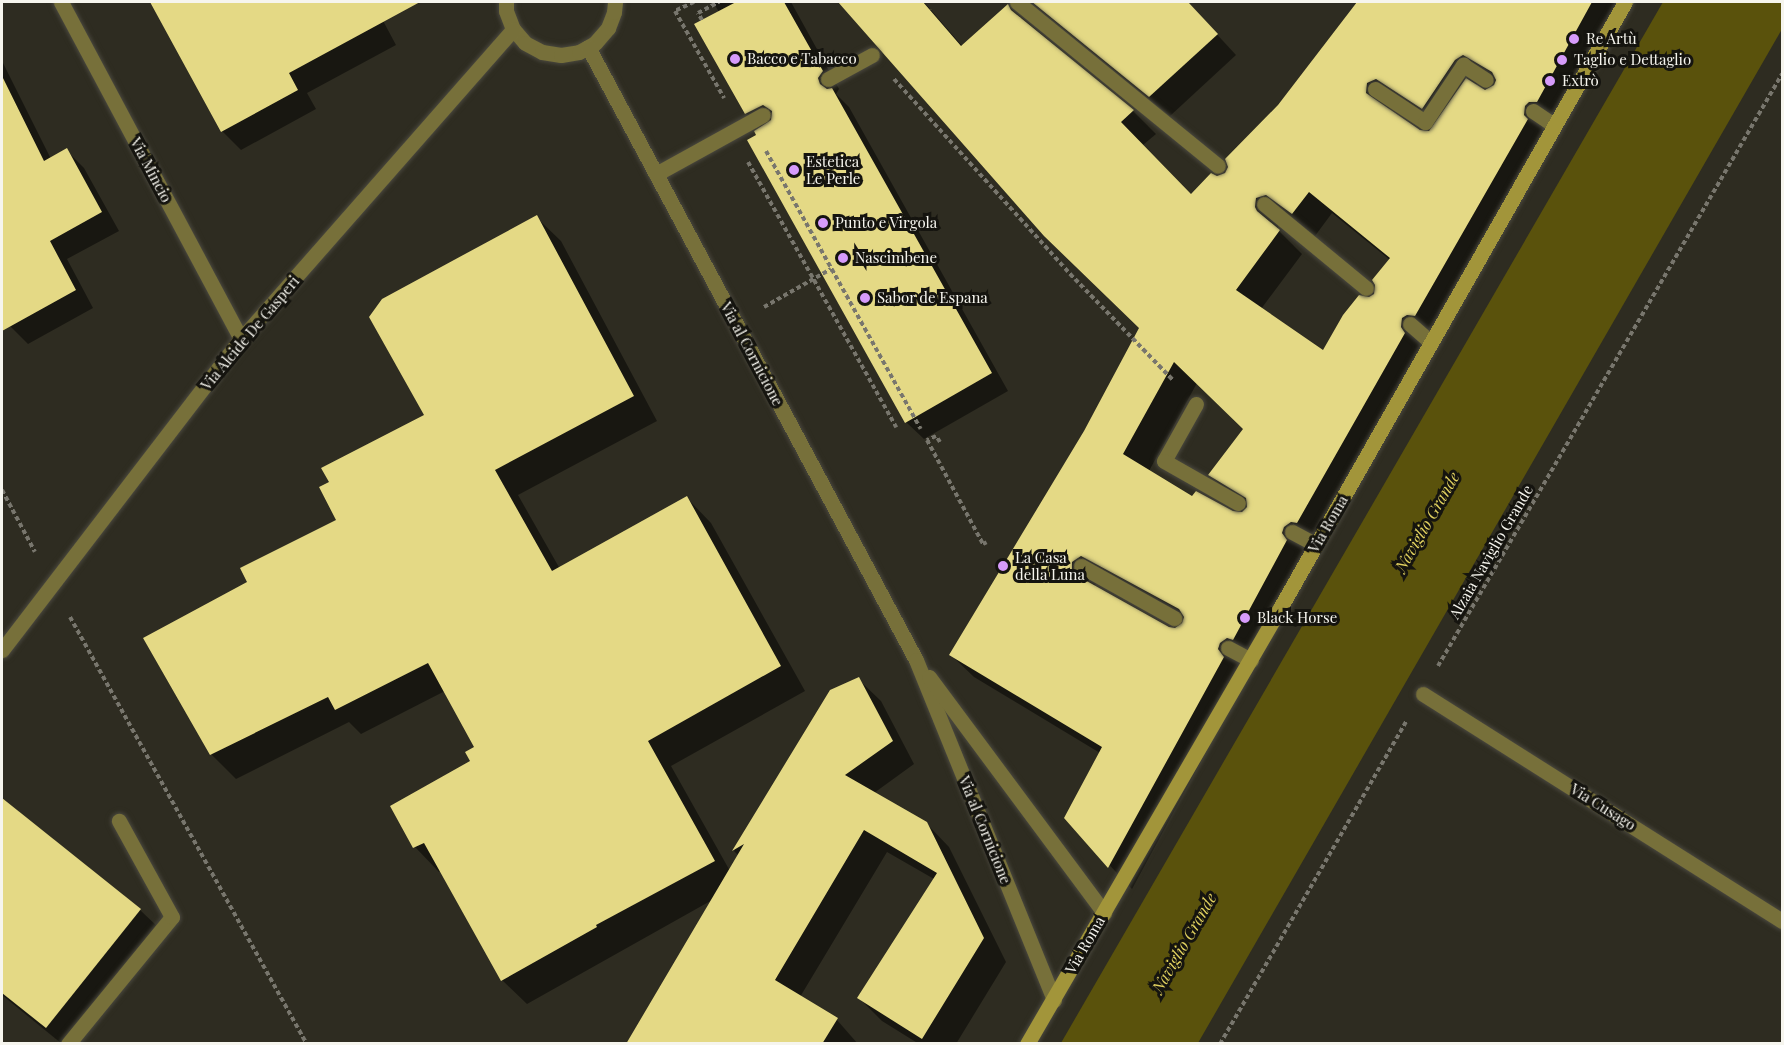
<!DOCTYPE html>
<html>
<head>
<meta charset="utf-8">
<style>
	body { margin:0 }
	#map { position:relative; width:1784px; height:1045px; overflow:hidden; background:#2e2c21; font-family:"Playfair Display",serif }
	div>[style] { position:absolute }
	.water>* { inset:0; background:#5a520c }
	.shadow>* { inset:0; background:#0007 }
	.building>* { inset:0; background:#e4d985 }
	.path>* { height:4px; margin-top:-2px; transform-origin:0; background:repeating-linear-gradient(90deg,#78766d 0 4.5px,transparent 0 7.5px) }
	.roads { filter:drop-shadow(0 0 2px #4a483e) drop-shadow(0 0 2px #4a483e) }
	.lane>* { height:15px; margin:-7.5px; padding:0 7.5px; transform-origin:7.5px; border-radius:7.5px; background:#77703a }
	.street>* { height:15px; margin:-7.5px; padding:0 7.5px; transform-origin:7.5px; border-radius:7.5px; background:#77703a }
	.secondary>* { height:15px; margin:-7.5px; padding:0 7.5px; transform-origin:7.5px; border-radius:7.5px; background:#a2953a }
	.dots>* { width:16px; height:16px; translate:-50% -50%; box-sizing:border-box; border:3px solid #15140f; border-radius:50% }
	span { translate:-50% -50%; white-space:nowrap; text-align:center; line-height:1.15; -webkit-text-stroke:6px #15140f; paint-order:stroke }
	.poi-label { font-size:15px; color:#f6f5ee }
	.left { translate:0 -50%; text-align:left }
	.street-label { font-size:15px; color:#f6f5ee }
	.water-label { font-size:16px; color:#e1d15f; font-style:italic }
	.frame { position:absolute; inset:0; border:3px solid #f6f5ee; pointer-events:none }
</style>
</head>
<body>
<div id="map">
	<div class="water">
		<div style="clip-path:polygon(1663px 2px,1782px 2px,1782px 29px,1198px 1043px,1061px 1043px)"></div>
	</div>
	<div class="shadow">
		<div style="clip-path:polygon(172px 2px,373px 2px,396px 45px,307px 93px,316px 109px,241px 150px,222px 131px,156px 10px)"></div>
		<div style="clip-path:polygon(713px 2px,791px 2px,839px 89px,836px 94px,849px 107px,1008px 391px,924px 439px,906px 422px,758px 135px,761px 128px,746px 113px,719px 12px)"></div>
		<div style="clip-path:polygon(evenodd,840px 2px,924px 2px,963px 47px,1008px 6px,1133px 111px,1156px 134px,1143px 145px,1192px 195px,1227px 173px,1357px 2px,1629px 2px,1245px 680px,1132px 889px,1065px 818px,1100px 753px,974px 677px,951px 655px,1085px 432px,1140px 328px,954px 133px,840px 2px,1487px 77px,1495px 83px,1495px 87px,1486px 91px,1475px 85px,1487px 77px,840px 2px,1393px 103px,1404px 103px,1437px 124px,1425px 133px,1388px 111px,1393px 103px,840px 2px,1332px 213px,1390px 260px,1375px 295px,1323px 352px,1261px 309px,1302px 254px,1278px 230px,1278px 221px,1284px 217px,1294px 219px,1315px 236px,1332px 213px,840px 2px,1197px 383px,1244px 429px,1210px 475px,1233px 497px,1249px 507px,1239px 514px,1193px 498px,1149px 471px,1197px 383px,840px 2px,1100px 579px,1110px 580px,1184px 621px,1175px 629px,1169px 628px,1094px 586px,1100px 579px)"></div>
		<div style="clip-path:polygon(1031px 2px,1187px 2px,1236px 55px,1170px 116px)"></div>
		<div style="clip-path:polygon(2px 61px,51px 159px,66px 150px,84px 168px,119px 231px,67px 259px,93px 308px,28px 344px,10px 326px,2px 310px)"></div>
		<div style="clip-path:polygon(536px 217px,561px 241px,657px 421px,518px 495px,560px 569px,687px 498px,711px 523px,805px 691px,671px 766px,730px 871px,739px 856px,734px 851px,831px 691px,858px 679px,881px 701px,914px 764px,874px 793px,926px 823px,949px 847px,1006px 962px,956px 1044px,919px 1044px,882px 1021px,859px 998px,934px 879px,887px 852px,800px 997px,837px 1020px,858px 1044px,627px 1044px,714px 899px,527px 1004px,502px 980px,441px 871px,439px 872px,415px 847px,392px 806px,472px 761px,476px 748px,445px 691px,361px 734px,349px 722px,236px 779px,212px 755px,145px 638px,249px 583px,338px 521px,426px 416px)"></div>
		<div style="clip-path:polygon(16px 811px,140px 910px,160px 929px,62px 1044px,2px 995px,2px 829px)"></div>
	</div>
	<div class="building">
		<div style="clip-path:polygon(150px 2px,420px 2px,289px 73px,298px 90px,221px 132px)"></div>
		<div style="clip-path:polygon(736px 2px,784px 2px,823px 71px,818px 78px,820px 84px,827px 89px,832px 88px,992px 373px,905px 423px,747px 140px,756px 135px,754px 131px,771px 120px,772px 111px,763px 105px,745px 114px,694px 24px)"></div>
		<div style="clip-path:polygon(evenodd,838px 2px,923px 2px,961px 46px,1008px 4px,1011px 10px,1134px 110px,1121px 122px,1191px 194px,1211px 173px,1217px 176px,1225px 173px,1228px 167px,1225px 159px,1278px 105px,1357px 2px,1592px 2px,1537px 102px,1529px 102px,1525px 106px,1524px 115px,1528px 119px,1415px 316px,1407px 315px,1402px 318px,1401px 327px,1405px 333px,1297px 523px,1291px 522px,1284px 527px,1282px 533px,1287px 540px,1233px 640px,1227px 638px,1220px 643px,1218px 649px,1224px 657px,1108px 868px,1064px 818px,1102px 747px,949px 655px,1084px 431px,1139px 328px,1044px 236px,838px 2px,1463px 55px,1492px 72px,1496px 80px,1494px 85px,1485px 90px,1466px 78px,1429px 131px,1420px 130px,1366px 93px,1367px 83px,1376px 79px,1422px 109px,1455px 60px,1463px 55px,838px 2px,1309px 192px,1390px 258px,1372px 280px,1375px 285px,1374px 294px,1369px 297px,1359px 295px,1343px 315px,1323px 350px,1236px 290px,1280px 230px,1257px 211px,1255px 207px,1256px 198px,1266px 195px,1292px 214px,1309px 192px,838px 2px,1174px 362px,1243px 429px,1208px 475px,1246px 498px,1247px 507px,1242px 512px,1233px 511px,1196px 491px,1192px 496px,1123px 454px,1174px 362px,838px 2px,1081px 556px,1179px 609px,1184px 617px,1182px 623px,1175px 628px,1169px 627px,1076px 575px,1072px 570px,1072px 562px,1081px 556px)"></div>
		<div style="clip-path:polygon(1032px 2px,1188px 2px,1218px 34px,1149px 97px)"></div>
		<div style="clip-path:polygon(2px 76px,44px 161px,67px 148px,102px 212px,50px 241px,76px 290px,2px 331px)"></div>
		<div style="clip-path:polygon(537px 215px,634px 396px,495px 470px,552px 571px,687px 496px,781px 666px,648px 741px,715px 861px,596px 925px,597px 927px,501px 981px,424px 843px,413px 848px,390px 806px,470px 761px,465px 752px,474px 747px,428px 663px,335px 710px,328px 697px,210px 755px,143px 638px,247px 582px,240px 568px,336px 520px,319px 487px,329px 482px,321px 468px,424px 415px,369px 317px,382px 299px)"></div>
		<div style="clip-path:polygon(859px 677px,893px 741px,845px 775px,927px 822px,984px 938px,922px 1039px,857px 998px,937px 873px,864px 830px,775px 980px,838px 1018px,822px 1044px,626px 1044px,744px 844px,732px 851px,830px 690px)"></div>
		<div style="clip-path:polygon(2px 798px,141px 909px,46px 1028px,2px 993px)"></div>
	</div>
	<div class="path">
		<div style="left:694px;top:2px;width:21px;rotate:155deg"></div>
		<div style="left:675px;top:11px;width:100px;rotate:60.6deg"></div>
		<div style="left:702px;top:20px;width:8px;rotate:-120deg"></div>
		<div style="left:698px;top:13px;width:24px;rotate:-28deg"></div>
		<div style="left:894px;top:79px;width:270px;rotate:47.9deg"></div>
		<div style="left:1075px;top:279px;width:141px;rotate:45.9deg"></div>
		<div style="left:766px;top:151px;width:318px;rotate:60.9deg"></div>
		<div style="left:748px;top:162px;width:304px;rotate:60.8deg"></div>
		<div style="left:764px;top:307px;width:77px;rotate:-29.6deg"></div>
		<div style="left:940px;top:442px;width:7px;rotate:-124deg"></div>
		<div style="left:936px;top:436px;width:10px;rotate:156deg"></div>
		<div style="left:927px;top:440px;width:118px;rotate:61.7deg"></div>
		<div style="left:983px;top:544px;width:4px;rotate:-27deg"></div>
		<div style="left:2px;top:490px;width:70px;rotate:62deg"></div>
		<div style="left:70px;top:617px;width:488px;rotate:61deg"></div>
		<div style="left:1438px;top:666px;width:685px;rotate:-59.84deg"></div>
		<div style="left:1220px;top:1044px;width:372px;rotate:-60deg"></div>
	</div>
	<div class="roads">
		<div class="lane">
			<div style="left:1017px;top:2px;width:259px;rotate:39.2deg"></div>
			<div style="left:828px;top:79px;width:50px;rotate:-28.6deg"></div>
			<div style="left:1375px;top:89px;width:60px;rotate:33.4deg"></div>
			<div style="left:1425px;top:122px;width:69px;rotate:-56.3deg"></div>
			<div style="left:1463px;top:65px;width:27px;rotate:33deg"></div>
			<div style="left:1533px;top:111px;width:25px;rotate:34deg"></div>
			<div style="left:656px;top:174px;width:122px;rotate:-28.9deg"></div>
			<div style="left:1264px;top:204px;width:132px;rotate:39.5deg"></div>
			<div style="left:1410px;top:324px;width:28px;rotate:41deg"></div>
			<div style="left:1196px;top:404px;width:65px;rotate:119.3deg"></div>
			<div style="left:1164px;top:461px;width:85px;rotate:29.6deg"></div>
			<div style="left:1292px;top:532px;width:27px;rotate:28deg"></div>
			<div style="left:1081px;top:566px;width:107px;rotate:29.2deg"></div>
			<div style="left:1228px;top:648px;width:26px;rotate:28deg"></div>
			<div style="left:68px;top:1044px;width:164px;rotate:-50.7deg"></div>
			<div style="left:172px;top:917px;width:110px;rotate:-118.9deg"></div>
		</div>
		<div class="street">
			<div style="left:61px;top:2px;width:382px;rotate:61.9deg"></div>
			<div style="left:506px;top:2px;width:9px;rotate:90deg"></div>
			<div style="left:506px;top:11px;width:19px;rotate:69deg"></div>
			<div style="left:513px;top:29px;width:18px;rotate:49deg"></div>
			<div style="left:525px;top:43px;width:19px;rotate:28deg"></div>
			<div style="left:542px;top:52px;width:19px;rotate:9deg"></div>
			<div style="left:561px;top:55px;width:18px;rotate:-9deg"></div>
			<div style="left:579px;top:52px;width:18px;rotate:-29deg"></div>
			<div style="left:595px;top:43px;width:20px;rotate:-49deg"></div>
			<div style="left:608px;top:28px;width:17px;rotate:-69deg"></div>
			<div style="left:614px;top:12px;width:10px;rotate:-84deg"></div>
			<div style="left:588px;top:47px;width:695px;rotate:61.85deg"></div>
			<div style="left:916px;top:660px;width:367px;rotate:67.9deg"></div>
			<div style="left:2px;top:650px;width:392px;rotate:-52.5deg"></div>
			<div style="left:241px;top:339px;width:412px;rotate:-48.7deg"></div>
			<div style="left:929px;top:677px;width:294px;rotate:53.4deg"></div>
			<div style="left:1423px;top:694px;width:425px;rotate:32.3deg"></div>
		</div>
		<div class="secondary">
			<div style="left:1027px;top:1044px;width:504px;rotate:-59.87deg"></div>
			<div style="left:1280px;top:608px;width:697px;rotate:-60.35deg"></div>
		</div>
	</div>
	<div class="dots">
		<div style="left:1574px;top:39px;background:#d69bfa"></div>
		<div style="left:735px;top:59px;background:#d69bfa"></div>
		<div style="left:1562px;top:60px;background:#d69bfa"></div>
		<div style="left:1550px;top:81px;background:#d69bfa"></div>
		<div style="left:794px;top:170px;background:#d69bfa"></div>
		<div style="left:823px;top:223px;background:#d69bfa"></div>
		<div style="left:843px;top:258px;background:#d69bfa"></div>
		<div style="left:865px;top:298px;background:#d69bfa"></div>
		<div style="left:1003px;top:566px;background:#d69bfa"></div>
		<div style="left:1245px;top:618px;background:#d69bfa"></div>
	</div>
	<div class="poi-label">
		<span class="left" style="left:1586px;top:39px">Re Artù</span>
		<span class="left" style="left:747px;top:59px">Bacco e Tabacco</span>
		<span class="left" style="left:1574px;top:60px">Taglio e Dettaglio</span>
		<span class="left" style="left:1562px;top:81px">Extrò</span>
		<span class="left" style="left:806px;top:170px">Estetica<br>Le Perle</span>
		<span class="left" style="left:835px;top:223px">Punto e Virgola</span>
		<span class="left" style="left:855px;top:258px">Nascimbene</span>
		<span class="left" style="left:877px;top:298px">Sabor de Espana</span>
		<span class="left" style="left:1015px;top:566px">La Casa<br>della Luna</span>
		<span class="left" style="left:1257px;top:618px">Black Horse</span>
	</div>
	<div class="street-label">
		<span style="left:151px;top:170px;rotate:62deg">Via Mincio</span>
		<span style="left:250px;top:333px;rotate:-50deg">Via Alcide De Gasperi</span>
		<span style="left:752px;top:354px;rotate:62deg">Via al Cornicione</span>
		<span style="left:1328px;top:524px;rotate:-60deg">Via Roma</span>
		<span style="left:1491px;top:552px;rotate:-60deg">Alzaia Naviglio Grande</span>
		<span style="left:1603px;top:807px;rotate:32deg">Via Cusago</span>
		<span style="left:985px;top:830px;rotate:68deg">Via al Cornicione</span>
		<span style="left:1085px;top:945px;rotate:-60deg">Via Roma</span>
	</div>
	<div class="water-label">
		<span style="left:1427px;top:522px;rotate:-60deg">Naviglio Grande</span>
		<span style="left:1184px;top:943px;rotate:-60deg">Naviglio Grande</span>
	</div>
	<div class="frame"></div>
</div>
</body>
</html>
